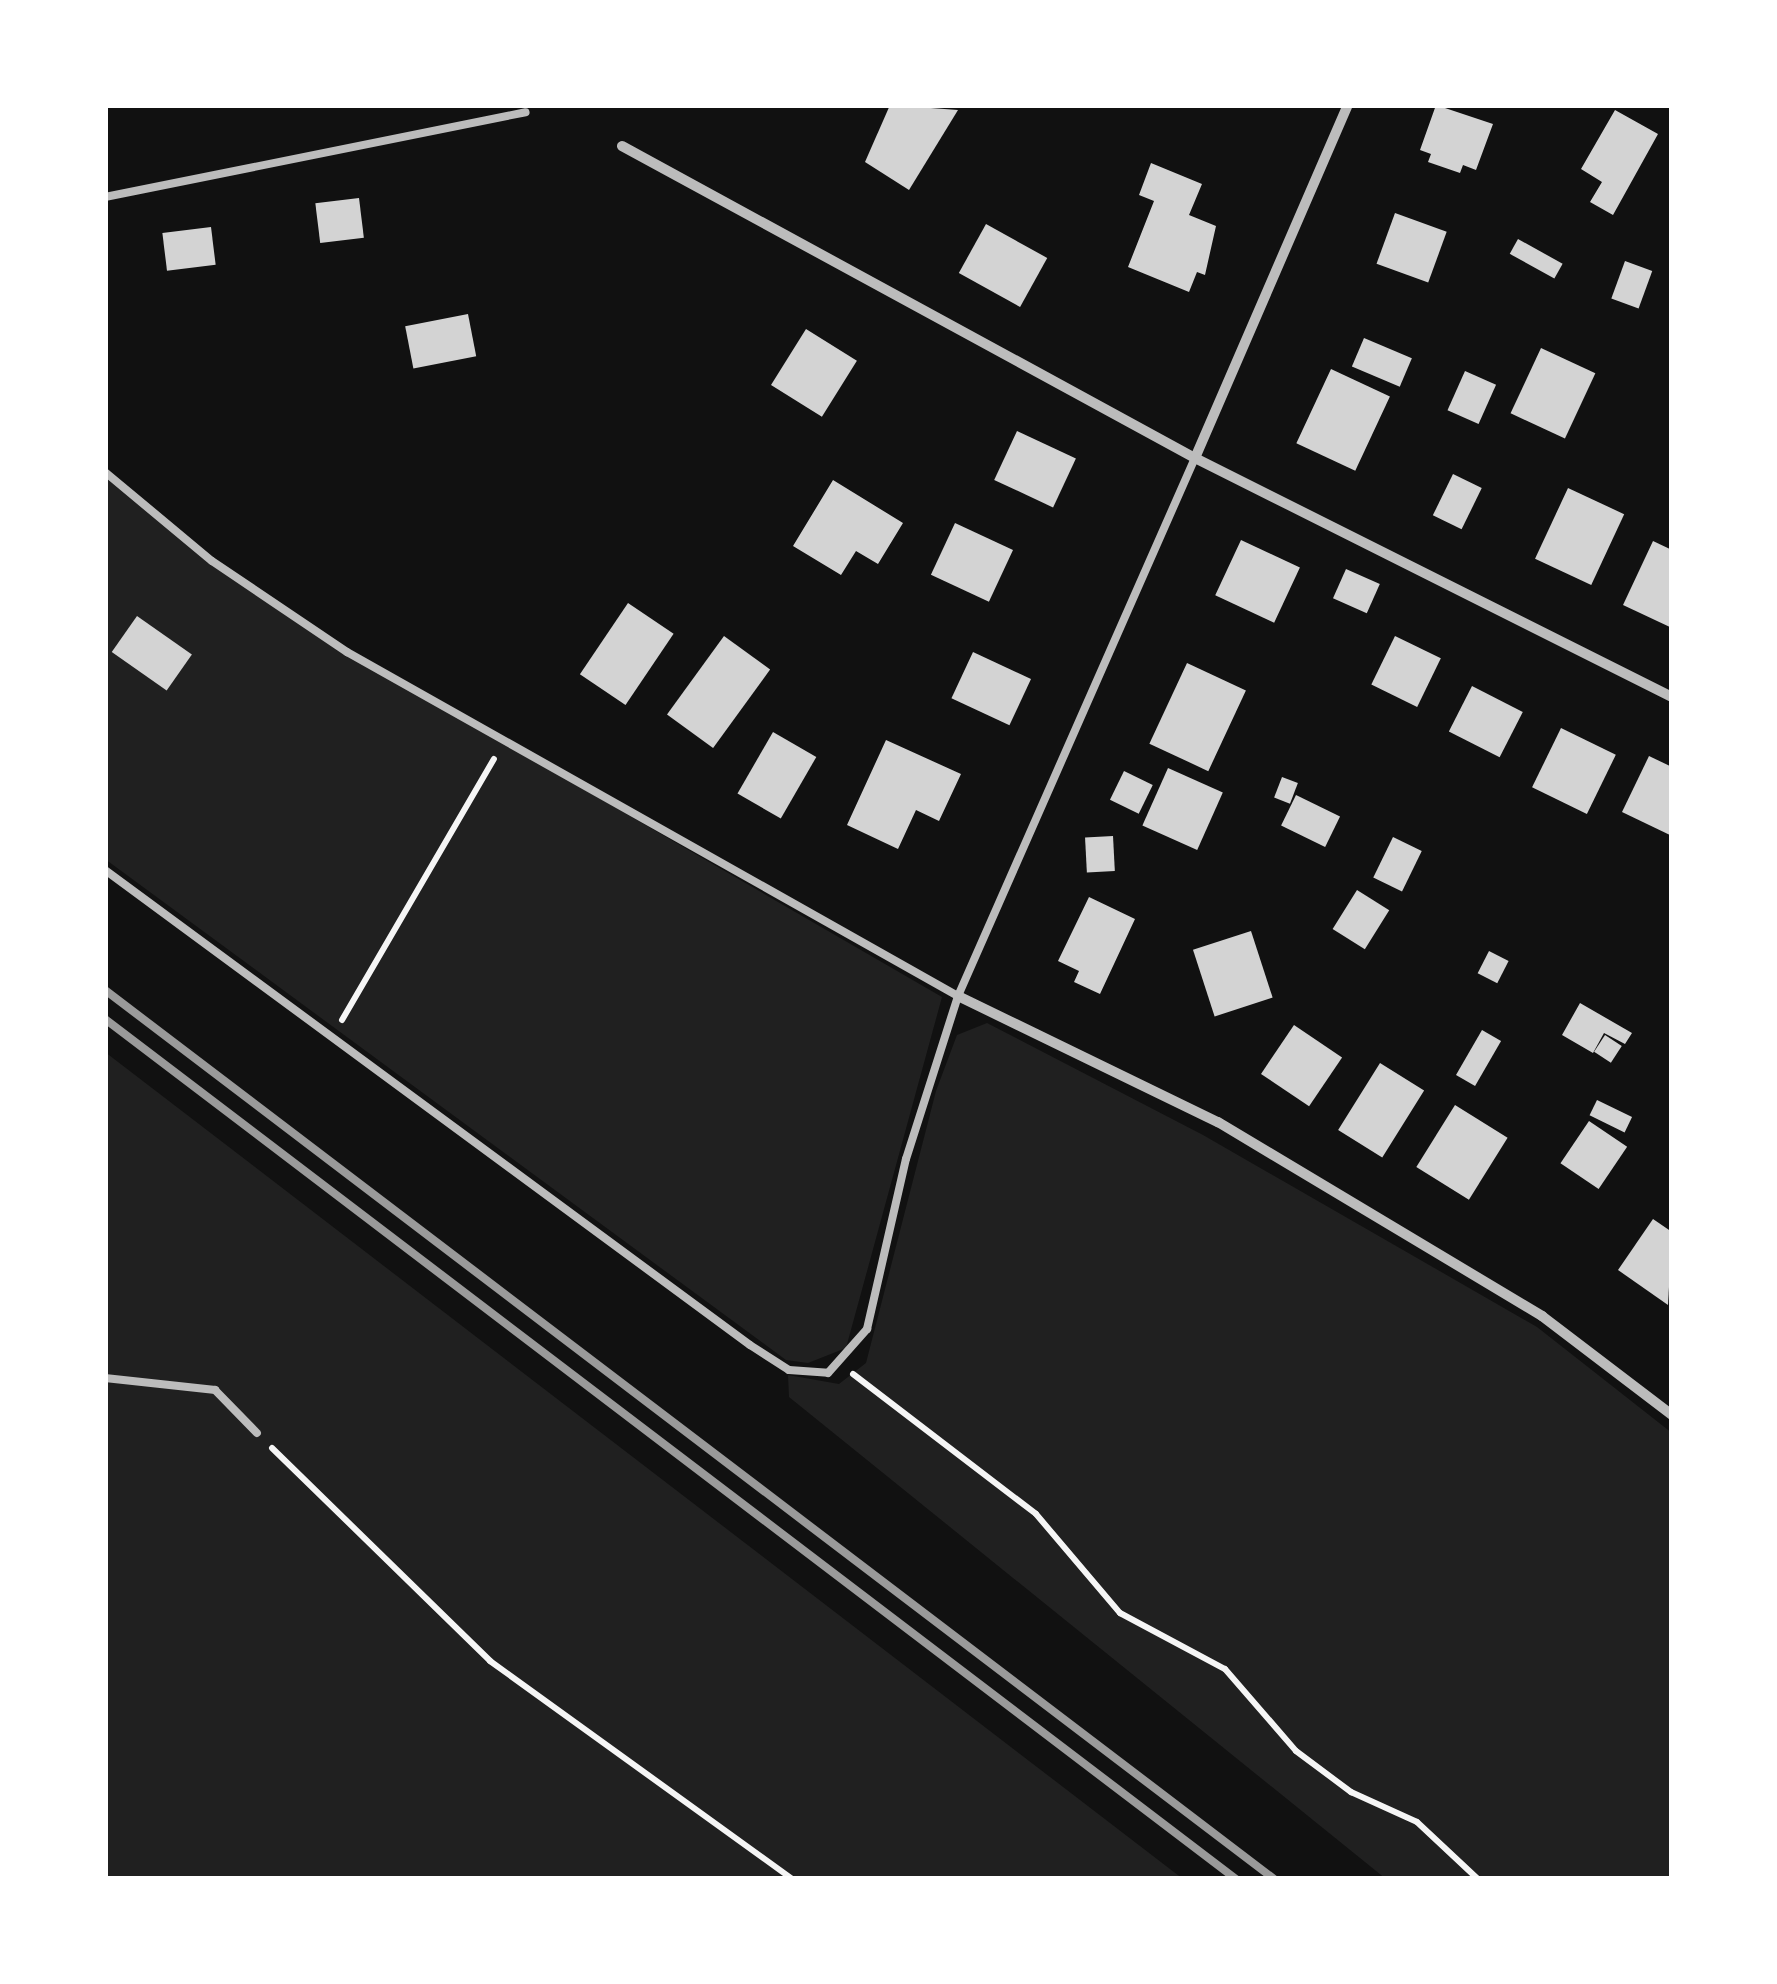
<!DOCTYPE html>
<html>
<head>
<meta charset="utf-8">
<style>
	body { margin:0 }
	#map { position:relative; width:1777px; height:1984px; overflow:hidden; background:#111; font-family:"Crimson Pro",serif }
	div>[style] { position:absolute }
	.green>* { inset:0; background:#202020 }
	.building>* { inset:0; background:#d3d3d3; transform-origin:0 0 }
	.path>* { height:6px; margin:-3px; padding:0 3px; transform-origin:3px; border-radius:3px; background:#f5f5f5 }
	.service>* { height:8px; margin:-4px; padding:0 4px; transform-origin:4px; border-radius:4px; background:#bcbcbc }
	.minor>* { height:10px; margin:-5px; padding:0 5px; transform-origin:5px; border-radius:5px; background:#bcbcbc }
	.rail>* { height:8px; margin:-4px; padding:0 4px; transform-origin:4px; border-radius:4px; background:#9a9a9a }
	span { translate:-50% -50%; white-space:nowrap; text-align:center; line-height:1.15; -webkit-text-stroke:9px #fff; paint-order:stroke }
	.frame { position:absolute; inset:0; border:108px solid #fff; pointer-events:none }
</style>
</head>
<body>
<div id="map">
	<div class="green">
		<div style="clip-path:polygon(105px 472px,212px 561px,347px 652px,942px 997px,846px 1348px,808px 1363px,786px 1360px,105px 859px)"></div>
		<div style="clip-path:polygon(987px 1023px,1203px 1135px,1537px 1327px,1672px 1433px,1672px 1879px,1386px 1879px,789px 1397px,788px 1375px,839px 1384px,866px 1363px,936px 1091px,957px 1035px)"></div>
		<div style="clip-path:polygon(105px 1052px,1183px 1879px,105px 1879px)"></div>
	</div>
	<div class="building">
		<div style="clip-path:polygon(890px 105px,958px 110px,909px 190px,865px 162px)"></div>
		<div style="clip-path:polygon(1436px 105px,1493px 124px,1476px 170px,1463px 165px,1460px 173px,1428px 162px,1431px 154px,1420px 150px)"></div>
		<div style="clip-path:polygon(1615px 110px,1658px 134px,1613px 215px,1590px 202px,1602px 182px,1581px 169px)"></div>
		<div style="clip-path:polygon(1151px 163px,1202px 184px,1189px 215px,1216px 226px,1205px 275px,1197px 272px,1189px 292px,1128px 267px,1154px 201px,1139px 195px)"></div>
		<div style="left:359px;top:198px;width:40px;height:44px;rotate:83deg"></div>
		<div style="left:1395px;top:213px;width:55px;height:54px;rotate:20deg"></div>
		<div style="left:986px;top:224px;width:70px;height:56px;rotate:29deg"></div>
		<div style="left:211px;top:227px;width:38px;height:49px;rotate:83deg"></div>
		<div style="left:1518px;top:239px;width:51px;height:17px;rotate:29deg"></div>
		<div style="left:1625px;top:261px;width:29px;height:40px;rotate:20deg"></div>
		<div style="left:468px;top:314px;width:43px;height:64px;rotate:79deg"></div>
		<div style="left:806px;top:329px;width:60px;height:66px;rotate:32deg"></div>
		<div style="left:1364px;top:338px;width:52px;height:31px;rotate:23deg"></div>
		<div style="left:1541px;top:348px;width:60px;height:72px;rotate:25deg"></div>
		<div style="left:1331px;top:369px;width:65px;height:82px;rotate:25deg"></div>
		<div style="left:1465px;top:371px;width:34px;height:43px;rotate:24deg"></div>
		<div style="left:1017px;top:431px;width:65px;height:54px;rotate:25deg"></div>
		<div style="left:1453px;top:474px;width:32px;height:46px;rotate:26deg"></div>
		<div style="clip-path:polygon(833px 480px,903px 523px,878px 564px,856px 551px,841px 575px,793px 546px)"></div>
		<div style="left:1568px;top:488px;width:62px;height:78px;rotate:25deg"></div>
		<div style="left:955px;top:523px;width:64px;height:57px;rotate:25deg"></div>
		<div style="left:1241px;top:540px;width:65px;height:61px;rotate:25deg"></div>
		<div style="clip-path:polygon(1653px 541px,1672px 550px,1672px 628px,1623px 605px)"></div>
		<div style="left:1346px;top:569px;width:37px;height:32px;rotate:24deg"></div>
		<div style="left:628px;top:603px;width:55px;height:86px;rotate:34deg"></div>
		<div style="left:137px;top:616px;width:67px;height:44px;rotate:35deg"></div>
		<div style="left:724px;top:636px;width:57px;height:97px;rotate:36deg"></div>
		<div style="left:1395px;top:636px;width:51px;height:54px;rotate:26deg"></div>
		<div style="left:973px;top:652px;width:64px;height:51px;rotate:25deg"></div>
		<div style="left:1187px;top:663px;width:65px;height:89px;rotate:25deg"></div>
		<div style="left:1472px;top:686px;width:57px;height:51px;rotate:27deg"></div>
		<div style="left:1561px;top:728px;width:61px;height:66px;rotate:26deg"></div>
		<div style="left:773px;top:732px;width:50px;height:71px;rotate:30deg"></div>
		<div style="clip-path:polygon(886px 740px,961px 774px,939px 821px,916px 810px,898px 849px,847px 825px)"></div>
		<div style="clip-path:polygon(1649px 756px,1672px 767px,1672px 836px,1622px 812px)"></div>
		<div style="left:1168px;top:768px;width:60px;height:63px;rotate:24deg"></div>
		<div style="left:1124px;top:771px;width:32px;height:32px;rotate:26deg"></div>
		<div style="left:1282px;top:777px;width:17px;height:22px;rotate:21deg"></div>
		<div style="left:1296px;top:795px;width:49px;height:34px;rotate:26deg"></div>
		<div style="left:1113px;top:836px;width:35px;height:28px;rotate:87deg"></div>
		<div style="left:1393px;top:837px;width:32px;height:45px;rotate:26deg"></div>
		<div style="left:1357px;top:890px;width:38px;height:46px;rotate:32deg"></div>
		<div style="clip-path:polygon(1089px 897px,1135px 919px,1100px 994px,1074px 982px,1079px 971px,1058px 961px)"></div>
		<div style="left:1251px;top:931px;width:70px;height:61px;rotate:72deg"></div>
		<div style="left:1489px;top:951px;width:22px;height:25px;rotate:27deg"></div>
		<div style="clip-path:polygon(1580px 1003px,1632px 1033px,1625px 1044px,1604px 1033px,1593px 1053px,1562px 1035px)"></div>
		<div style="left:1294px;top:1025px;width:58px;height:59px;rotate:34deg"></div>
		<div style="left:1482px;top:1030px;width:22px;height:52px;rotate:30deg"></div>
		<div style="left:1605px;top:1035px;width:20px;height:20px;rotate:33deg"></div>
		<div style="left:1380px;top:1063px;width:52px;height:79px;rotate:32deg"></div>
		<div style="left:1597px;top:1100px;width:39px;height:17px;rotate:26deg"></div>
		<div style="left:1455px;top:1105px;width:62px;height:73px;rotate:32deg"></div>
		<div style="left:1589px;top:1121px;width:46px;height:51px;rotate:34deg"></div>
		<div style="clip-path:polygon(1653px 1219px,1672px 1232px,1668px 1305px,1618px 1270px)"></div>
	</div>
	<div class="path">
		<div style="left:342px;top:1020px;width:302px;rotate:-59.8deg"></div>
		<div style="left:853px;top:1374px;width:230px;rotate:37.4deg"></div>
		<div style="left:1036px;top:1514px;width:130px;rotate:49.7deg"></div>
		<div style="left:1120px;top:1613px;width:119px;rotate:28.1deg"></div>
		<div style="left:1225px;top:1669px;width:108px;rotate:49.1deg"></div>
		<div style="left:1296px;top:1751px;width:69px;rotate:36.7deg"></div>
		<div style="left:1351px;top:1792px;width:72px;rotate:24.4deg"></div>
		<div style="left:1417px;top:1822px;width:83px;rotate:43.1deg"></div>
		<div style="left:272px;top:1448px;width:305px;rotate:44.3deg"></div>
		<div style="left:490px;top:1661px;width:372px;rotate:35.8deg"></div>
	</div>
	<div class="service">
		<div style="left:105px;top:197px;width:429px;rotate:-11.4deg"></div>
		<div style="left:105px;top:472px;width:139px;rotate:39.8deg"></div>
		<div style="left:212px;top:561px;width:163px;rotate:34deg"></div>
		<div style="left:347px;top:652px;width:701px;rotate:29.38deg"></div>
		<div style="left:105px;top:870px;width:801px;rotate:36.37deg"></div>
		<div style="left:750px;top:1345px;width:46px;rotate:32.7deg"></div>
		<div style="left:789px;top:1370px;width:39px;rotate:4deg"></div>
		<div style="left:828px;top:1373px;width:59px;rotate:-48.4deg"></div>
		<div style="left:867px;top:1329px;width:174px;rotate:-77.1deg"></div>
		<div style="left:906px;top:1159px;width:171px;rotate:-72.3deg"></div>
		<div style="left:958px;top:996px;width:588px;rotate:-66.23deg"></div>
		<div style="left:105px;top:1378px;width:111px;rotate:6.2deg"></div>
		<div style="left:215px;top:1390px;width:60px;rotate:45.7deg"></div>
	</div>
	<div class="minor">
		<div style="left:622px;top:146px;width:652px;rotate:28.57deg"></div>
		<div style="left:1195px;top:458px;width:534px;rotate:26.61deg"></div>
		<div style="left:1195px;top:458px;width:385px;rotate:-66.6deg"></div>
		<div style="left:958px;top:996px;width:289px;rotate:25.9deg"></div>
		<div style="left:1218px;top:1122px;width:378px;rotate:30.9deg"></div>
		<div style="left:1542px;top:1316px;width:163px;rotate:37.3deg"></div>
	</div>
	<div class="rail">
		<div style="left:105px;top:990px;width:1469px;rotate:37.25deg"></div>
		<div style="left:105px;top:1019px;width:1421px;rotate:37.25deg"></div>
	</div>
	<div class="frame"></div>
</div>
</body>
</html>
